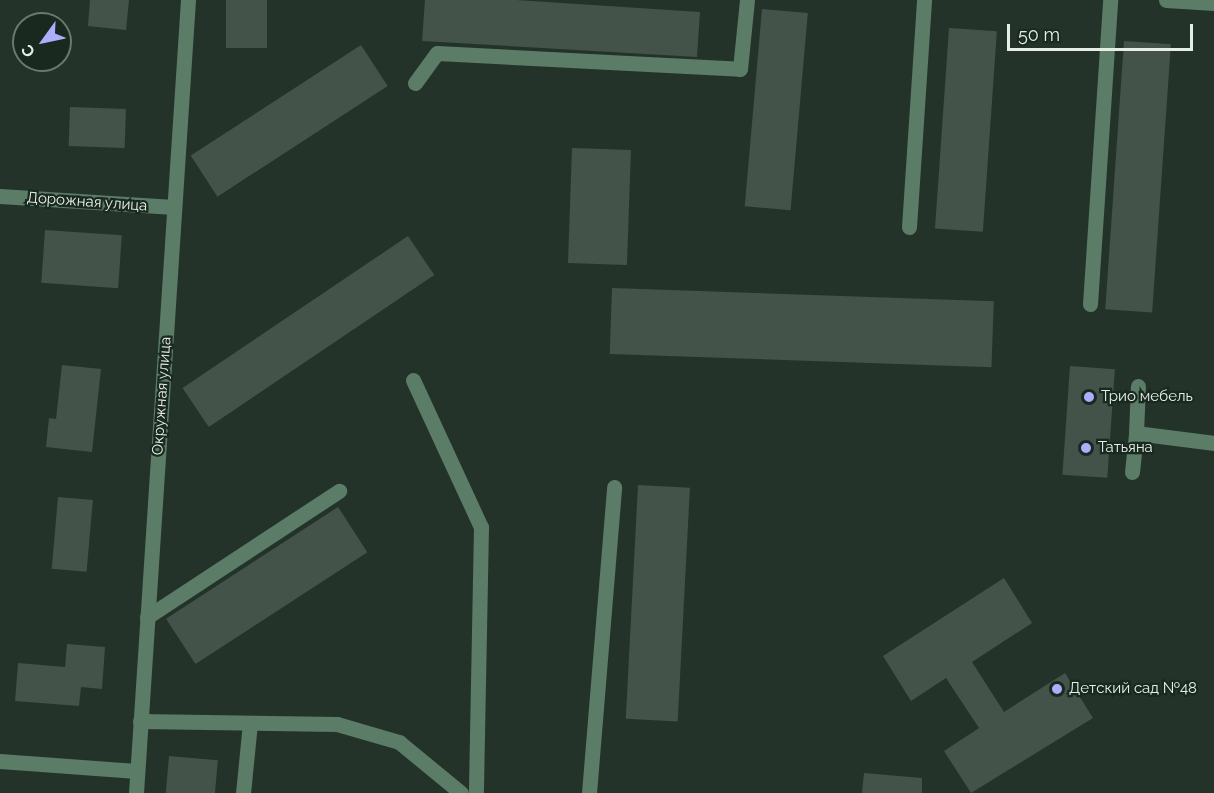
<!DOCTYPE html>
<html>
<head>
<meta charset="utf-8">
<style>
	body { margin:0 }
	#map { position:relative; width:1214px; height:793px; overflow:hidden; background:#243329; font-family:Raleway,sans-serif }
	div>[style] { position:absolute }
	.building>* { inset:0; background:#435349; transform-origin:0 0 }
	.minor>* { height:15px; margin:-7.5px; padding:0 7.5px; transform-origin:7.5px; border-radius:7.5px; background:#5b7c67 }
	.dots>* { width:16px; height:16px; translate:-50% -50%; box-sizing:border-box; border:3px solid #1a2920; border-radius:50% }
	span { translate:-50% -50%; white-space:nowrap; text-align:center; line-height:1.15; -webkit-text-stroke:4.5px #1a2920; paint-order:stroke }
	.street-label { font-size:15px; color:#e5efe8 }
	.poi-label { font-size:15px; color:#e5efe8 }
	.left { translate:0 -50%; text-align:left }
	.north { position:absolute; left:12px; top:12px; width:60px; height:60px; box-sizing:border-box; background:#1a2920; border:2px solid #6b7870; border-radius:50%; rotate:237deg; font-size:16px; font-weight:700; line-height:24px; text-align:center; color:#e5efe8 }
	.north::after { content:''; display:block; margin:auto; width:21px; height:27px; background:#abaffb; clip-path:polygon(50% 0,100% 100%,50% 72%,0 100%) }
	.scale { position:absolute; left:1007px; top:24px; width:186px; height:27px; box-sizing:border-box; border:3px solid #e5efe8; border-top:0; padding-left:8px; font-size:18px; line-height:21px; white-space:nowrap; color:#e5efe8; -webkit-text-stroke:4px #1a2920; paint-order:stroke }
</style>
</head>
<body>
<div id="map">
	<div class="building">
		<div style="clip-path:polygon(90px 0,129px 0,126px 30px,88px 26px)"></div>
		<div style="left:226px;top:0;width:41px;height:48px"></div>
		<div style="clip-path:polygon(425px 0,516px 0,700px 12px,697px 57px,422px 41px)"></div>
		<div style="left:762px;top:9px;width:46px;height:198px;rotate:5deg"></div>
		<div style="left:949px;top:28px;width:48px;height:201px;rotate:4deg"></div>
		<div style="left:1124px;top:41px;width:47px;height:269px;rotate:4deg"></div>
		<div style="left:361px;top:45px;width:49px;height:203px;rotate:57deg"></div>
		<div style="left:70px;top:107px;width:56px;height:39px;rotate:2deg"></div>
		<div style="left:572px;top:148px;width:59px;height:115px;rotate:2deg"></div>
		<div style="left:45px;top:230px;width:77px;height:53px;rotate:4deg"></div>
		<div style="left:408px;top:236px;width:47px;height:272px;rotate:56deg"></div>
		<div style="left:612px;top:288px;width:382px;height:66px;rotate:2deg"></div>
		<div style="clip-path:polygon(62px 365px,101px 369px,92px 452px,46px 447px,49px 418px,56px 419px)"></div>
		<div style="left:1070px;top:366px;width:45px;height:109px;rotate:4deg"></div>
		<div style="left:638px;top:485px;width:52px;height:234px;rotate:3deg"></div>
		<div style="left:58px;top:497px;width:35px;height:72px;rotate:5deg"></div>
		<div style="left:338px;top:507px;width:54px;height:205px;rotate:57deg"></div>
		<div style="clip-path:polygon(1004px 578px,1032px 623px,972px 662px,1004px 712px,1065px 673px,1093px 718px,971px 793px,944px 751px,979px 728px,946px 678px,911px 701px,883px 656px)"></div>
		<div style="clip-path:polygon(67px 644px,105px 647px,102px 689px,81px 687px,79px 706px,15px 701px,18px 663px,65px 667px)"></div>
		<div style="left:169px;top:756px;width:49px;height:37px;rotate:5deg"></div>
		<div style="clip-path:polygon(864px 773px,922px 778px,922px 793px,862px 793px)"></div>
	</div>
	<div class="minor">
		<div style="left:1166px;top:0;width:48px;rotate:3.6deg"></div>
		<div style="left:415px;top:83px;width:37px;rotate:-54deg"></div>
		<div style="left:437px;top:53px;width:303px;rotate:3deg"></div>
		<div style="left:740px;top:69px;width:69px;rotate:-84.2deg"></div>
		<div style="left:0;top:196px;width:174px;rotate:3.6deg"></div>
		<div style="left:909px;top:227px;width:227px;rotate:-86.2deg"></div>
		<div style="left:1090px;top:304px;width:305px;rotate:-86.2deg"></div>
		<div style="left:413px;top:380px;width:162px;rotate:65.2deg"></div>
		<div style="left:481px;top:527px;width:266px;rotate:91.1deg"></div>
		<div style="left:1136px;top:433px;width:47px;rotate:-87.6deg"></div>
		<div style="left:1132px;top:472px;width:39px;rotate:-84deg"></div>
		<div style="left:1136px;top:433px;width:79px;rotate:7.3deg"></div>
		<div style="left:147px;top:617px;width:230px;rotate:-33.3deg"></div>
		<div style="left:140px;top:721px;width:197px;rotate:0.9deg"></div>
		<div style="left:337px;top:724px;width:65px;rotate:16.2deg"></div>
		<div style="left:399px;top:742px;width:80px;rotate:39.4deg"></div>
		<div style="left:0;top:761px;width:137px;rotate:4.2deg"></div>
		<div style="left:136px;top:793px;width:795px;rotate:-86.25deg"></div>
		<div style="left:243px;top:793px;width:70px;rotate:-84.3deg"></div>
		<div style="left:589px;top:793px;width:307px;rotate:-85.3deg"></div>
	</div>
	<div class="dots">
		<div style="left:1089px;top:397px;background:#abaffb"></div>
		<div style="left:1086px;top:448px;background:#abaffb"></div>
		<div style="left:1057px;top:689px;background:#abaffb"></div>
	</div>
	<div class="street-label">
		<span style="left:87px;top:202px;rotate:4deg">Дорожная улица</span>
		<span style="left:162px;top:396px;rotate:-86deg">Окружная улица</span>
	</div>
	<div class="poi-label">
		<span class="left" style="left:1101px;top:397px">Трио мебель</span>
		<span class="left" style="left:1098px;top:448px">Татьяна</span>
		<span class="left" style="left:1069px;top:689px">Детский сад №48</span>
	</div>
	<div class="north">С</div>
	<div class="scale">50 m</div>
</div>
</body>
</html>
